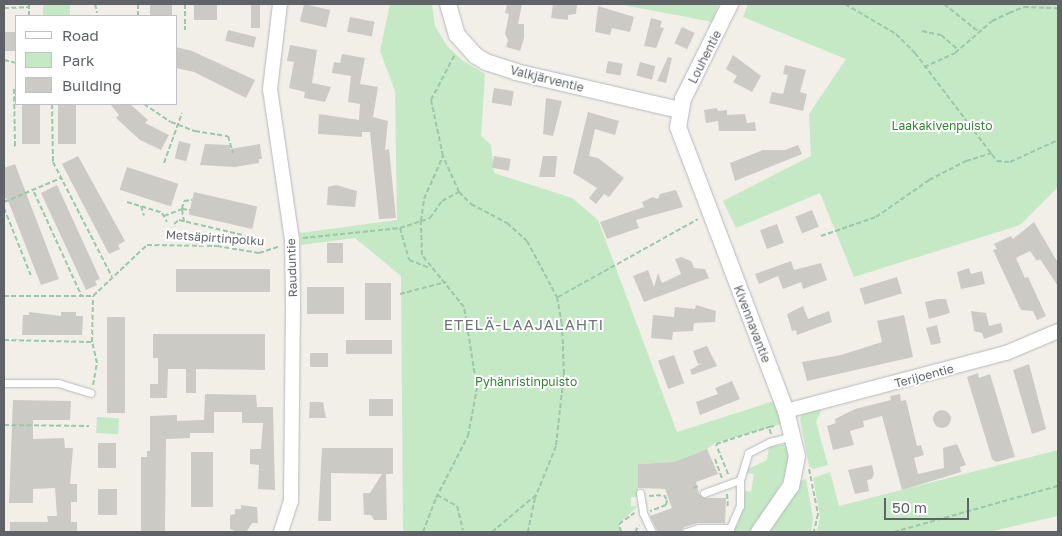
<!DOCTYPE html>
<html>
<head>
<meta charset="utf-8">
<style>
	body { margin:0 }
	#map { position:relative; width:1062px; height:536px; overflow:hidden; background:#f1efe8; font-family:"Golos Text",sans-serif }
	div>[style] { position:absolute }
	.green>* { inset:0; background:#c5e8c5; transform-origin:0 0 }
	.building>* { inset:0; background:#cccac5; transform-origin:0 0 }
	.round { border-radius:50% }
	.path>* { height:2px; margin-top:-1px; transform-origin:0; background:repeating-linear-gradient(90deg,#9cc7a9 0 5px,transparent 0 7.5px) }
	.roads { filter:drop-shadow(0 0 1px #b5b8bc) drop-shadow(0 0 1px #b5b8bc) }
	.service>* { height:7px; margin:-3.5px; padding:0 3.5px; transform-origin:3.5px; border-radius:3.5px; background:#fff }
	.minor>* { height:14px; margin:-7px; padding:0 7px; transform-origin:7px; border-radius:7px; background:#fff }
	.tertiary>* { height:16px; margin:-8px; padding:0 8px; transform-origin:8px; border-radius:8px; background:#fff }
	span { translate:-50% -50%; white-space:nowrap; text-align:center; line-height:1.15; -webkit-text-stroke:4px #fff; paint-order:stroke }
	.street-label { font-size:12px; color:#5f6368 }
	.park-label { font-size:12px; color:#348238 }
	.quarter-label { font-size:15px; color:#70757a; letter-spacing:1px }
	.frame { position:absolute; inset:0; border:5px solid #5f6368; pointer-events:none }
	.legend { position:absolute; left:15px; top:15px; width:162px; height:90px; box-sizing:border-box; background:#fff; border:1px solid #bfc1c3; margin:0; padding:6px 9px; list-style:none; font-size:15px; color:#5f6368 }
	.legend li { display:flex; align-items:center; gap:10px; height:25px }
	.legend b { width:25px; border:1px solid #bfc1c3 }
	.scale { position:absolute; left:884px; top:498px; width:85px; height:22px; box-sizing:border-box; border:2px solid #5f6368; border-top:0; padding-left:6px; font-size:15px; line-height:18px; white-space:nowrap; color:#5f6368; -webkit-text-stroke:4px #fff; paint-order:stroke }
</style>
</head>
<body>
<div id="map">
	<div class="green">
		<div style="left:43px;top:4px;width:27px;height:12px"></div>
		<div style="clip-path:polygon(390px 4px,432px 4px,435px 26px,447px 46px,463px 61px,485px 74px,481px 136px,491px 145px,494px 173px,572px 198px,598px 220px,677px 432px,777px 400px,785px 423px,715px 443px,707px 449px,674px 462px,638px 464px,638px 491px,637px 497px,631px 497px,631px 506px,637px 506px,638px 501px,638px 506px,619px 523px,620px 532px,403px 532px,401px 276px,355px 238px,301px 245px,300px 233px,397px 220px,395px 91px,380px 51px)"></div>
		<div style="clip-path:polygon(618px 4px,718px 4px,713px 22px)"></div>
		<div style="clip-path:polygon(748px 4px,1058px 4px,1058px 187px,1020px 225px,854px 277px,820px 193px,736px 228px,723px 201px,811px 156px,809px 114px,846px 59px,743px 17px)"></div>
		<div style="clip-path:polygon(824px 404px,816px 422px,828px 465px,813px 469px,809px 466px,800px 419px,802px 413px)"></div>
		<div style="left:97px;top:417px;width:22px;height:16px;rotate:3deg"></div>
		<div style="clip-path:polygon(788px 444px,789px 470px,752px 532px,731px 532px,738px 524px,745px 491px,751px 492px,754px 474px,747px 473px,748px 469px,767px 460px,769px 447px)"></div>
		<div style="clip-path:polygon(1058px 450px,1058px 516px,988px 532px,817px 532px,820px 516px,813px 478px,830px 472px,839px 506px)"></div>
		<div style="clip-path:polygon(806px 479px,813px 518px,811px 532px,767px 532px,798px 481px)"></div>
	</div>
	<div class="building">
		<div style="left:150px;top:4px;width:22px;height:12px"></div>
		<div style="left:194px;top:4px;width:23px;height:16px"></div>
		<div style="left:251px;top:4px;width:9px;height:24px"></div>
		<div style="left:304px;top:4px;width:27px;height:18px;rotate:13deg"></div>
		<div style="clip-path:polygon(507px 4px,522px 4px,518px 24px,524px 24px,524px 38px,520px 51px,506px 47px,508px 40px,505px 34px,509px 14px,505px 13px)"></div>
		<div style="clip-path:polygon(553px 4px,577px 5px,576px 14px,568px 15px,568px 20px,551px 18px)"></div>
		<div style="clip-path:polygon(598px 6px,634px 17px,630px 32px,612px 28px,610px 35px,595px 32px)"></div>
		<div style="left:350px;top:17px;width:25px;height:15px;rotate:11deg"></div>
		<div style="clip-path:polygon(651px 18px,662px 21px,660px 27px,664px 28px,656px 48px,644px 46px)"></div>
		<div style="left:682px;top:27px;width:14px;height:18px;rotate:25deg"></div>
		<div style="left:228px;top:30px;width:29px;height:11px;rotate:14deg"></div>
		<div style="left:16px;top:32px;width:19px;height:12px;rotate:90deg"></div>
		<div style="clip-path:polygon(290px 45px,317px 50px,312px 83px,331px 87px,325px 102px,304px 98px,305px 92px,289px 88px,294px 62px,287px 61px)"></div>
		<div style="clip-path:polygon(176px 47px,192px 51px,255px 80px,246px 98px,194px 72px,176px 68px)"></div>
		<div style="clip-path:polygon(342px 54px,365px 58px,360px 84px,378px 87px,373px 117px,388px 121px,385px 150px,389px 149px,396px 218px,379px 219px,370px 132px,362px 132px,362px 137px,318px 134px,319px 114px,359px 120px,360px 104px,348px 102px,351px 76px,332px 73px,334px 62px,340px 63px)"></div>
		<div style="clip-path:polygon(733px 55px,761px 76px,752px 92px,733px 82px,737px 76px,726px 69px)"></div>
		<div style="clip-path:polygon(668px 57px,672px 58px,666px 83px,657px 81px)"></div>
		<div style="left:608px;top:61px;width:15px;height:12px;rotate:11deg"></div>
		<div style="left:640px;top:62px;width:16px;height:14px;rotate:15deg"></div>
		<div style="clip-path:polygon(785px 65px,806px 70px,800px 92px,807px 94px,803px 111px,769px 103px,772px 92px,783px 94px,788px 75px,783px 74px)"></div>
		<div style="left:494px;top:88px;width:20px;height:15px;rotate:9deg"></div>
		<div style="clip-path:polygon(546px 98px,562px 101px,553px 136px,543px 134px)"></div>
		<div style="left:22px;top:104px;width:18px;height:40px"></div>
		<div style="left:58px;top:104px;width:18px;height:40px"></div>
		<div style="clip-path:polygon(110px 104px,130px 104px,148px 120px,145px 123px,169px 135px,161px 150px,140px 140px,116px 118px,119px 115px)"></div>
		<div style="clip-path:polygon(717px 108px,718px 111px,727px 110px,727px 115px,745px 114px,747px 123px,755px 122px,756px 131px,719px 131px,718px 121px,706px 123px,704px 110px)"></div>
		<div style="clip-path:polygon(588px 112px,619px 121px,615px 135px,595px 129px,589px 156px,598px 158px,624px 178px,609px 197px,604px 194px,596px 204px,589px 198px,597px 188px,573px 173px)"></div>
		<div style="left:179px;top:141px;width:12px;height:18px;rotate:14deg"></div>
		<div style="clip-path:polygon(205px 144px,230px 145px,230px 149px,260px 144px,262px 159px,259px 159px,259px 163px,235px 167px,200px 165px)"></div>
		<div style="clip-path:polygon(798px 145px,802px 154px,735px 181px,730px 163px,763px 150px,785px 150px)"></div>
		<div style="clip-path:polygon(78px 156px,125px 241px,118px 245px,120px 249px,109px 254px,62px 164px)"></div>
		<div style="left:494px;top:156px;width:17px;height:12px;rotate:10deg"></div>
		<div style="clip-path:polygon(543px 156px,557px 156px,555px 177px,539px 177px)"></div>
		<div style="clip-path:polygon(15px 164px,59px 279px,41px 285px,7px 198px,4px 200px,4px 168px)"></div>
		<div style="left:127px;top:167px;width:54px;height:24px;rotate:18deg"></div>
		<div style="clip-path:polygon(57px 185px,100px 279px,95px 281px,97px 285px,86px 290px,41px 193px)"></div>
		<div style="clip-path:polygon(336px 185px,357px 191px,355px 207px,327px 205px,328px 187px)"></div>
		<div style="clip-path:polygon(676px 190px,683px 207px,636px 220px,639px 228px,607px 239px,600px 222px,644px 207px,642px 202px,653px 197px,658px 199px,660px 194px)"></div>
		<div style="left:194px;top:192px;width:65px;height:23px;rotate:13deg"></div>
		<div style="left:812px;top:210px;width:18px;height:18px;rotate:68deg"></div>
		<div style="clip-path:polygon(1034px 222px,1058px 263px,1058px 286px,1040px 259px,1037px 261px,1030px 251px,1016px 258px,1025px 278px,1028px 277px,1046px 316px,1037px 320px,1033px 311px,1021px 310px,993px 250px,997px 249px,994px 244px,1011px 236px,1013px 239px)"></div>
		<div style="left:777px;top:224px;width:20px;height:18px;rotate:70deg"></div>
		<div style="left:327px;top:243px;width:16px;height:20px"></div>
		<div style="clip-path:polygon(681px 257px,691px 261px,694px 268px,705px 269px,709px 278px,644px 302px,633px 276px,648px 270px,654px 287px,658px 273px,662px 283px,681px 274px,675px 259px)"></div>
		<div style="clip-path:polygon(791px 261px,794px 270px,821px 263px,827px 280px,803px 289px,801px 282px,783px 289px,778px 276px,759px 284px,755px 274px)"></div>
		<div style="clip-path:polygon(969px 268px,971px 274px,982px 271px,985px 284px,961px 289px,957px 272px)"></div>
		<div style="left:176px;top:269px;width:94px;height:23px"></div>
		<div style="left:897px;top:277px;width:17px;height:39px;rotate:73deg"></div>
		<div style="left:365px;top:283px;width:26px;height:37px"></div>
		<div style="left:307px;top:287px;width:37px;height:27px"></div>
		<div style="clip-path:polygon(938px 299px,946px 299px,950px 313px,929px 319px,925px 302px)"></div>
		<div style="clip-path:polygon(696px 305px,716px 311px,715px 322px,694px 323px,693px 331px,673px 332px,672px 340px,651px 338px,653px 315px,674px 317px,675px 307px,695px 309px)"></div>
		<div style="clip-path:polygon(803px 306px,808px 319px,829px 311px,832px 322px,797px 335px,796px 330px,792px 331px,787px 314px)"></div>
		<div style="clip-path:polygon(971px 311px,986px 313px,989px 326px,1001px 323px,1003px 332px,984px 339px,982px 333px,974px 331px)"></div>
		<div style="clip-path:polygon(29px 312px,61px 316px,61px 312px,76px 312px,76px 316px,83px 316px,82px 335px,22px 335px,23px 315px,29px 315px)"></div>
		<div style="clip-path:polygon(904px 315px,913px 357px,807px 381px,802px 362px,841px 355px,882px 342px,877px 321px)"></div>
		<div style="left:107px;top:317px;width:18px;height:96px"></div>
		<div style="clip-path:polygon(937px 325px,941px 343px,931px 345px,926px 328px)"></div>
		<div style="clip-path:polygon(153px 334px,265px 334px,265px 370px,196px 369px,196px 393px,186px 393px,186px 369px,168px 369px,167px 398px,150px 398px,150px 384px,158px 384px,158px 358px,153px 358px)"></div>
		<div style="left:346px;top:340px;width:46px;height:14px"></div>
		<div style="clip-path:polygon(707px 346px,717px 366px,692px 375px,690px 370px,702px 363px,698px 364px,693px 351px)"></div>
		<div style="left:310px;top:353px;width:18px;height:14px"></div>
		<div style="left:674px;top:355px;width:30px;height:17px;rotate:70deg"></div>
		<div style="clip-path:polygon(1029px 364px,1046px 429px,1032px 434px,1013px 370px)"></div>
		<div style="clip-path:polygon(978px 373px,979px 378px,990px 374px,1015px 457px,996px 462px,992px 459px,967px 377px)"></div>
		<div style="clip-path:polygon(732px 381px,740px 399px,700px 415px,696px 402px,718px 394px,715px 388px)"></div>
		<div style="clip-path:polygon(205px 394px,256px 395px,257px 407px,273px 407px,275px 490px,258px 489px,259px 465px,250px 464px,250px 449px,261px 449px,263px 423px,242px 423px,242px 412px,214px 412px,214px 433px,190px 433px,190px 438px,166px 439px,165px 532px,141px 532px,141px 457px,147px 457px,147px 451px,150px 451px,150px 416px,177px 415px,177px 421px,204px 420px)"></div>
		<div style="clip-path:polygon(900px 394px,901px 401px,906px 400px,917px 446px,921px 445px,924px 455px,914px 458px,918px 474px,944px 468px,943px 448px,957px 444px,966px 465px,960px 467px,961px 472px,902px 490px,882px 416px,863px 421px,864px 427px,850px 431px,854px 445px,833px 450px,827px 426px,836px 423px,835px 419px,855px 409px,891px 400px,890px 396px)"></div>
		<div style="left:369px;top:399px;width:24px;height:17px"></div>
		<div style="clip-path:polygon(13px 400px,71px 401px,70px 420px,33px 420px,33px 439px,64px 438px,65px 448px,73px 448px,70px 484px,77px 484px,77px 502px,71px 502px,71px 522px,77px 522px,77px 532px,10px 532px,10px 522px,48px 522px,47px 516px,57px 516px,55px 488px,33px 489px,33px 503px,9px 503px)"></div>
		<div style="clip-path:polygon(310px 402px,323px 402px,326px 418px,309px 418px)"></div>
		<div class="round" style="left:933px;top:410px;width:18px;height:18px"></div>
		<div style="left:98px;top:443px;width:18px;height:25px"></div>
		<div style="clip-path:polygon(322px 448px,393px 448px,393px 474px,386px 474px,387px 520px,374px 520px,371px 515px,364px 515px,363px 493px,370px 493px,382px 474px,331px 473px,331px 521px,318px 521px)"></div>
		<div style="clip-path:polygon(707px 449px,718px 474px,696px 482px,699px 494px,704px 498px,726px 498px,725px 523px,698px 523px,684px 527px,681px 532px,658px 532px,650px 516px,672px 508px,665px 489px,638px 488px,638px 464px,674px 462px)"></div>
		<div style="left:191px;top:452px;width:22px;height:55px"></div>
		<div style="clip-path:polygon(872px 465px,874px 474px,872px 479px,867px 480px,869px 491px,855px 494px,848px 470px)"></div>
		<div style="left:98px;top:489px;width:19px;height:26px"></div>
		<div style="clip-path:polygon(241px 505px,257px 507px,258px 523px,252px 523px,247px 531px,235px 531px,230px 529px,230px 515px,235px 514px,235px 509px,241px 509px)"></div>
	</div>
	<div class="path">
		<div style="left:95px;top:4px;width:9px;rotate:77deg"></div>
		<div style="left:185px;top:4px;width:26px;rotate:90deg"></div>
		<div style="left:845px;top:4px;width:59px;rotate:30.5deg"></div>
		<div style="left:896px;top:34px;width:27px;rotate:45deg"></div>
		<div style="left:915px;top:53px;width:136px;rotate:52.8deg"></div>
		<div style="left:997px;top:161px;width:13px;rotate:4deg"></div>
		<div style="left:1010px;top:162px;width:53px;rotate:-24.6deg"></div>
		<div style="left:944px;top:4px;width:45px;rotate:38.7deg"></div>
		<div style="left:4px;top:8px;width:25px;rotate:-2deg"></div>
		<div style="left:29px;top:16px;width:12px;rotate:-90deg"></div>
		<div style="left:138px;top:16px;width:12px;rotate:-90deg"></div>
		<div style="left:922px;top:31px;width:19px;rotate:12deg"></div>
		<div style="left:941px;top:35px;width:23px;rotate:41deg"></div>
		<div style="left:4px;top:60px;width:12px;rotate:14deg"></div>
		<div style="left:924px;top:67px;width:34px;rotate:-24deg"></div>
		<div style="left:955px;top:53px;width:49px;rotate:-40.9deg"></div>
		<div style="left:992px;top:21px;width:19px;rotate:-25deg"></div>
		<div style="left:1009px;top:13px;width:16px;rotate:-22deg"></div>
		<div style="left:1024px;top:7px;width:34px;rotate:2deg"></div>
		<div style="left:14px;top:89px;width:58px;rotate:89deg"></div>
		<div style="left:52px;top:104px;width:58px;rotate:89deg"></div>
		<div style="left:53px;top:162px;width:129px;rotate:62.8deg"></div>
		<div style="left:144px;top:104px;width:32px;rotate:34deg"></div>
		<div style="left:171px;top:122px;width:26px;rotate:21deg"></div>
		<div style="left:195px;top:131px;width:33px;rotate:9deg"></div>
		<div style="left:228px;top:136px;width:18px;rotate:74deg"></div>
		<div style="left:164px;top:163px;width:53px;rotate:-70.2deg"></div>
		<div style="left:34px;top:192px;width:115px;rotate:65.4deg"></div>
		<div style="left:459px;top:192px;width:17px;rotate:45deg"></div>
		<div style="left:471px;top:204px;width:41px;rotate:27.8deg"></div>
		<div style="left:507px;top:223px;width:27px;rotate:42deg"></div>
		<div style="left:527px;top:241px;width:64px;rotate:61.8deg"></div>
		<div style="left:557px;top:297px;width:27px;rotate:80deg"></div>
		<div style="left:562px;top:324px;width:49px;rotate:87.7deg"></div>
		<div style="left:564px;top:373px;width:73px;rotate:96.3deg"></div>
		<div style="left:556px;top:446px;width:56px;rotate:112deg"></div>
		<div style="left:535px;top:498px;width:35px;rotate:102deg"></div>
		<div style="left:4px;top:202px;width:62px;rotate:-22.8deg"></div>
		<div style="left:127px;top:202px;width:37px;rotate:17deg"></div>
		<div style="left:162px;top:213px;width:10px;rotate:61deg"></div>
		<div style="left:141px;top:206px;width:10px;rotate:73deg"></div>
		<div style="left:4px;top:208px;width:73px;rotate:68.3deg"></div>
		<div style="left:164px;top:216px;width:19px;rotate:-21deg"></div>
		<div style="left:182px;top:209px;width:8px;rotate:-76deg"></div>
		<div style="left:184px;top:201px;width:8px;rotate:-7deg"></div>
		<div style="left:184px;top:222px;width:13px;rotate:-99deg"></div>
		<div style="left:182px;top:209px;width:8px;rotate:7deg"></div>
		<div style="left:174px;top:224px;width:6px;rotate:-39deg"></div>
		<div style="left:179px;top:220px;width:70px;rotate:13.2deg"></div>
		<div style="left:400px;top:228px;width:33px;rotate:74deg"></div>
		<div style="left:409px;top:260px;width:22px;rotate:21deg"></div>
		<div style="left:821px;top:236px;width:58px;rotate:-19.1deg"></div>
		<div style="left:876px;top:217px;width:65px;rotate:-34.9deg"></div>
		<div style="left:929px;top:180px;width:42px;rotate:-27.2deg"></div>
		<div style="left:966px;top:161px;width:27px;rotate:-17deg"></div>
		<div style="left:303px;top:238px;width:98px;rotate:-5.9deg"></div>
		<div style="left:400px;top:228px;width:32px;rotate:-18deg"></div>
		<div style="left:430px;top:218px;width:21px;rotate:-55deg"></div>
		<div style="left:442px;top:201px;width:19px;rotate:-28deg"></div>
		<div style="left:459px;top:192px;width:39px;rotate:-114deg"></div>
		<div style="left:443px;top:156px;width:57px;rotate:-102.1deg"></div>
		<div style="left:431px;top:100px;width:52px;rotate:-62.4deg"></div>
		<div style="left:400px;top:294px;width:48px;rotate:-14.6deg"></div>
		<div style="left:4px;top:296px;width:89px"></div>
		<div style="left:93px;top:296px;width:74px;rotate:-43.4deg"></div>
		<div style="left:147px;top:245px;width:70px;rotate:0.8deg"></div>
		<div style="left:217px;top:246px;width:43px;rotate:9.5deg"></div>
		<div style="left:259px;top:253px;width:22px;rotate:-18deg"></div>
		<div style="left:558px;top:297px;width:160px;rotate:-29.1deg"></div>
		<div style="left:4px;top:340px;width:87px;rotate:1.3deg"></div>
		<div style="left:93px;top:385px;width:22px;rotate:-80deg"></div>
		<div style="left:97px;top:363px;width:22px;rotate:-103deg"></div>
		<div style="left:92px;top:342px;width:46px;rotate:-88.8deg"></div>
		<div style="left:4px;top:425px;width:85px;rotate:0.7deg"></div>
		<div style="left:771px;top:434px;width:7px;rotate:-106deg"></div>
		<div style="left:769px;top:427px;width:5px;rotate:-11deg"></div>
		<div style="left:715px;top:459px;width:20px;rotate:70deg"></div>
		<div style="left:809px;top:469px;width:46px;rotate:78.7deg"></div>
		<div style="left:818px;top:514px;width:18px;rotate:103deg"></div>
		<div style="left:728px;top:474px;width:32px;rotate:-112deg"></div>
		<div style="left:716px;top:444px;width:56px;rotate:-17.8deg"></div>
		<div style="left:693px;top:488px;width:6px;rotate:-18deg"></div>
		<div style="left:727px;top:494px;width:15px;rotate:86deg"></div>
		<div style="left:437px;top:495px;width:23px;rotate:29deg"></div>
		<div style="left:457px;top:506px;width:25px;rotate:76deg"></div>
		<div style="left:649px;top:496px;width:15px;rotate:-4deg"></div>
		<div style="left:664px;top:495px;width:6px;rotate:59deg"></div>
		<div style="left:667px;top:500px;width:5px;rotate:101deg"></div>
		<div style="left:666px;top:505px;width:17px;rotate:159deg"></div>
		<div style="left:423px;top:532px;width:36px;rotate:-69deg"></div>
		<div style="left:436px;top:498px;width:70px;rotate:-62.7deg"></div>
		<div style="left:468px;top:436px;width:49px;rotate:-79.4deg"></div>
		<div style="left:477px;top:388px;width:82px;rotate:-99.1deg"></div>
		<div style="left:464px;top:307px;width:67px;rotate:-128.9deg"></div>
		<div style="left:422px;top:255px;width:34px;rotate:-92deg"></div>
		<div style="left:421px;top:221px;width:22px;rotate:-82deg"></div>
		<div style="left:424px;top:199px;width:47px;rotate:-66.2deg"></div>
		<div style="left:492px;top:532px;width:57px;rotate:-40.1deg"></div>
		<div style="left:621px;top:532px;width:8px;rotate:-104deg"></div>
		<div style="left:619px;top:524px;width:19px;rotate:-36deg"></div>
		<div style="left:635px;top:532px;width:8px;rotate:-60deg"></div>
		<div style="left:894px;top:532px;width:170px;rotate:-15.7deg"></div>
	</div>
	<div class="roads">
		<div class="service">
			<div style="left:4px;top:383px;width:54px"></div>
			<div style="left:58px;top:383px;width:34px;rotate:17deg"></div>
			<div style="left:640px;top:493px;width:20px;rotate:81deg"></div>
			<div style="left:643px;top:513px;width:21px;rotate:65deg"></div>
			<div style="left:704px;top:493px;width:38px;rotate:-20deg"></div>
			<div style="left:740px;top:480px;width:28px;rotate:-73deg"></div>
			<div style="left:748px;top:453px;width:25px;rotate:-27deg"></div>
			<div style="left:770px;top:442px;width:24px;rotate:-15deg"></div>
			<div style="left:686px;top:532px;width:13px;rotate:-18deg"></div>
			<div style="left:698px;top:528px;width:32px"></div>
			<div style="left:730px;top:528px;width:24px;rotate:-66deg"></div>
			<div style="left:740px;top:506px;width:26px;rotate:-90deg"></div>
		</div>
		<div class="minor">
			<div style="left:280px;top:4px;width:86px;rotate:96.7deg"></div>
			<div style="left:270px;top:89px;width:152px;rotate:81.7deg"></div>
			<div style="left:292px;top:239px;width:67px;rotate:89.1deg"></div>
			<div style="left:293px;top:306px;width:195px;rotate:90.6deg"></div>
			<div style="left:291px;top:501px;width:33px;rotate:108deg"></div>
			<div style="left:786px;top:411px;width:228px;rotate:-14.8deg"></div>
			<div style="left:1006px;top:353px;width:56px;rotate:-22.9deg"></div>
		</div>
		<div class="tertiary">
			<div style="left:448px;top:4px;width:32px;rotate:74deg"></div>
			<div style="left:457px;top:35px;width:28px;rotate:48deg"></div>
			<div style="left:476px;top:56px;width:12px;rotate:31deg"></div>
			<div style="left:486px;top:62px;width:32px;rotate:18deg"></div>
			<div style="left:516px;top:72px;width:167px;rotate:13.1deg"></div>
			<div style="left:730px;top:4px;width:106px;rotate:116.3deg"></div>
			<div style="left:683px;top:99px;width:28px;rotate:100deg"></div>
			<div style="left:678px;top:127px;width:304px;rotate:69.2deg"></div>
			<div style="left:786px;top:411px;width:46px;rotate:76.3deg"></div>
			<div style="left:797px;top:456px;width:31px;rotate:101deg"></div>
			<div style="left:791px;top:486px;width:56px;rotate:124.8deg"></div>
		</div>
	</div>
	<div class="street-label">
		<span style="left:705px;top:57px;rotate:-63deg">Louhentie</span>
		<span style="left:547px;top:79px;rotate:14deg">Valkjärventie</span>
		<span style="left:215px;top:238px;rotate:4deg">Metsäpirtinpolku</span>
		<span style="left:292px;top:268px;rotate:-92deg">Rauduntie</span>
		<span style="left:752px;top:324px;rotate:69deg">Kivennavantie</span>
		<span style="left:924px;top:376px;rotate:-15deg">Terijoentie</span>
	</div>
	<div class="park-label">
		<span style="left:942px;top:126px">Laakakivenpuisto</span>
		<span style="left:526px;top:382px">Pyhänristinpuisto</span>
	</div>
	<div class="quarter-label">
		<span style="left:524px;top:325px">ETELÄ-LAAJALAHTI</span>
	</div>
	<div class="frame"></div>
	<ul class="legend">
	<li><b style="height:6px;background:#fff"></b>Road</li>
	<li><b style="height:14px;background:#c5e8c5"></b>Park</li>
	<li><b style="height:14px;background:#cccac5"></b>Building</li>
	</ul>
	<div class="scale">50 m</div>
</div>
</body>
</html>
